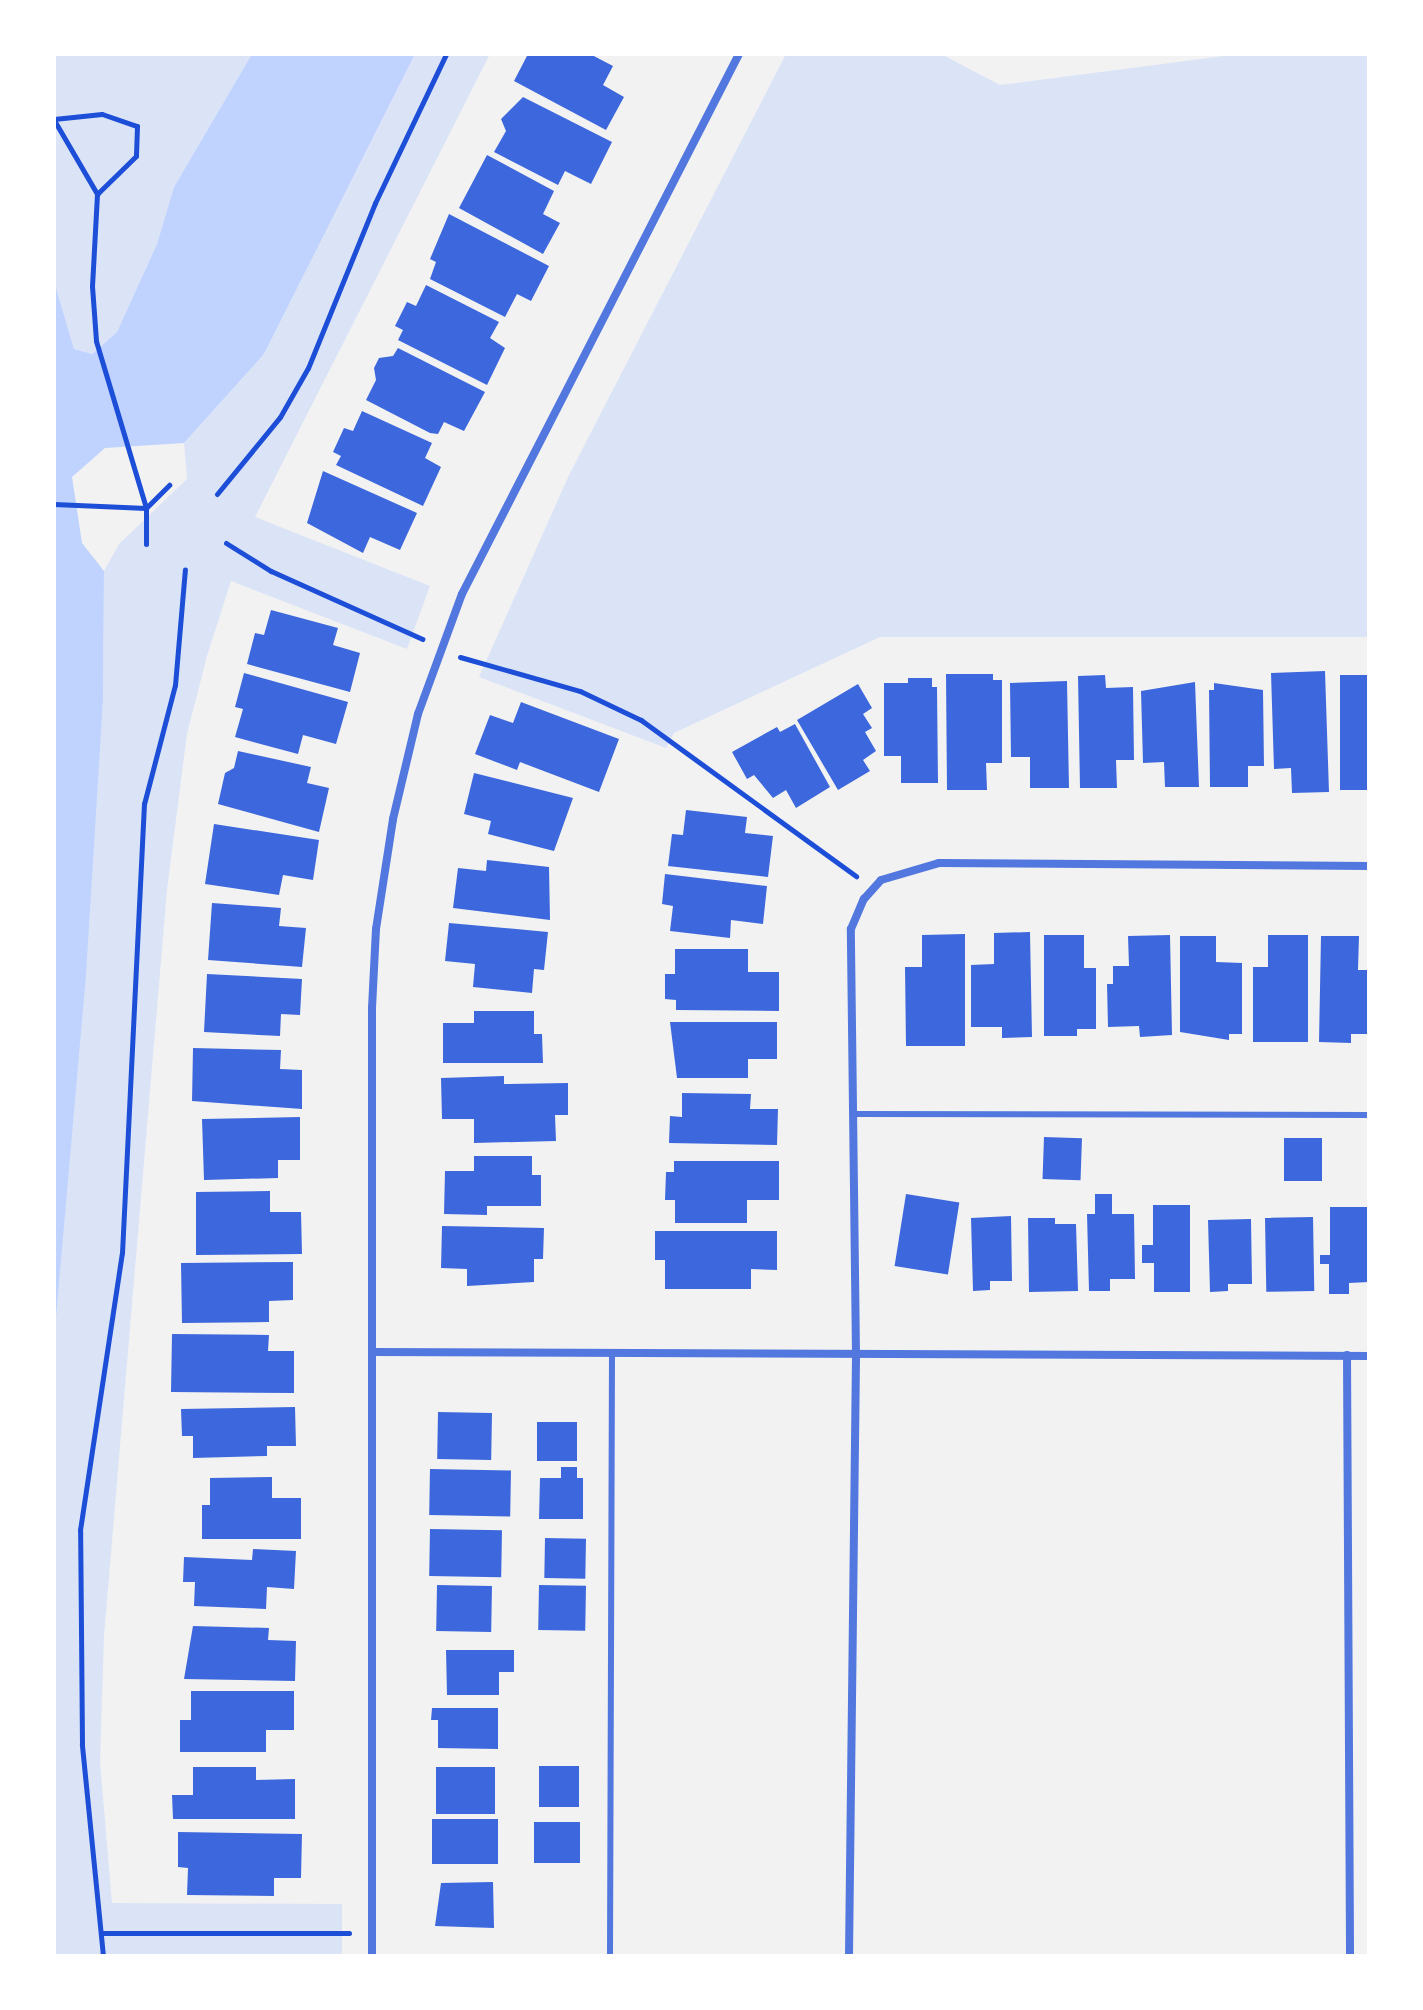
<!DOCTYPE html>
<html>
<head>
<meta charset="utf-8">
<style>
	body { margin:0 }
	#map { position:relative; width:1423px; height:2010px; overflow:hidden; background:#f2f2f2; font-family:"Roboto Condensed",sans-serif }
	div>[style] { position:absolute }
	.green>* { inset:0; background:#dbe4f7 }
	.water>* { inset:0; background:#bfd3fe }
	.building>* { inset:0; background:#3d67dc; transform-origin:0 0 }
	.path>* { height:5px; margin:-2.5px; padding:0 2.5px; transform-origin:2.5px; border-radius:2.5px; background:#1d4ed8 }
	.service>* { height:6px; margin:-3px; padding:0 3px; transform-origin:3px; border-radius:3px; background:#5277de }
	.minor>* { height:8px; margin:-4px; padding:0 4px; transform-origin:4px; border-radius:4px; background:#5277de }
	span { translate:-50% -50%; white-space:nowrap; text-align:center; line-height:1.15; -webkit-text-stroke:6px #fff; paint-order:stroke }
	.frame { position:absolute; inset:0; border:56px solid #fff; pointer-events:none }
</style>
</head>
<body>
<div id="map">
	<div class="green">
		<div style="clip-path:polygon(54px 54px,252px 54px,174px 187px,157px 244px,117px 332px,91px 354px,74px 349px,54px 281px)"></div>
		<div style="clip-path:polygon(415px 54px,490px 54px,255px 517px,430px 586px,407px 649px,231px 581px,207px 656px,187px 734px,167px 890px,104px 1636px,100px 1761px,112px 1903px,342px 1904px,342px 1956px,54px 1956px,54px 1340px,103px 700px,104px 571px,119px 544px,187px 479px,184px 443px,264px 354px)"></div>
		<div style="clip-path:polygon(786px 54px,941px 54px,1000px 85px,1239px 54px,1369px 54px,1369px 637px,880px 637px,674px 733px,666px 748px,479px 677px,569px 475px)"></div>
	</div>
	<div class="water">
		<div style="clip-path:polygon(252px 54px,415px 54px,264px 354px,184px 443px,105px 448px,72px 477px,82px 543px,104px 571px,103px 700px,86px 975px,54px 1340px,54px 281px,74px 349px,92px 354px,117px 332px,157px 244px,174px 187px)"></div>
	</div>
	<div class="building">
		<div style="clip-path:polygon(528px 54px,590px 54px,613px 66px,603px 85px,624px 97px,606px 130px,514px 81px)"></div>
		<div style="clip-path:polygon(523px 97px,612px 142px,591px 184px,565px 171px,558px 185px,494px 152px,506px 131px,501px 119px)"></div>
		<div style="clip-path:polygon(487px 155px,554px 191px,543px 214px,560px 223px,543px 254px,459px 208px)"></div>
		<div style="clip-path:polygon(449px 214px,549px 266px,531px 301px,517px 294px,505px 317px,430px 279px,436px 262px,430px 259px)"></div>
		<div style="clip-path:polygon(426px 285px,499px 322px,490px 338px,505px 348px,487px 385px,398px 340px,403px 330px,395px 326px,407px 302px,416px 306px)"></div>
		<div style="clip-path:polygon(398px 348px,485px 392px,464px 431px,444px 422px,438px 434px,430px 433px,366px 400px,376px 380px,374px 368px,379px 358px,393px 356px)"></div>
		<div style="clip-path:polygon(362px 411px,432px 443px,425px 458px,441px 467px,423px 506px,336px 465px,341px 456px,333px 452px,344px 428px,353px 431px)"></div>
		<div style="clip-path:polygon(323px 471px,417px 513px,400px 550px,370px 537px,363px 553px,307px 523px)"></div>
		<div style="clip-path:polygon(271px 610px,338px 628px,333px 645px,360px 653px,350px 692px,247px 664px,255px 633px,264px 635px)"></div>
		<div style="clip-path:polygon(1325px 671px,1329px 792px,1292px 793px,1291px 768px,1274px 769px,1271px 673px)"></div>
		<div style="clip-path:polygon(244px 673px,348px 702px,336px 744px,303px 735px,298px 754px,235px 737px,243px 709px,235px 707px)"></div>
		<div style="clip-path:polygon(946px 674px,993px 674px,993px 680px,1002px 680px,1002px 763px,986px 763px,987px 790px,947px 790px)"></div>
		<div style="clip-path:polygon(1105px 675px,1106px 688px,1133px 687px,1134px 760px,1116px 760px,1117px 788px,1080px 788px,1078px 676px)"></div>
		<div style="left:1340px;top:675px;width:29px;height:115px"></div>
		<div style="clip-path:polygon(908px 678px,932px 678px,932px 687px,937px 687px,938px 783px,901px 783px,901px 756px,884px 756px,884px 683px,908px 683px)"></div>
		<div style="clip-path:polygon(1067px 681px,1069px 788px,1030px 788px,1030px 757px,1011px 757px,1010px 683px)"></div>
		<div style="clip-path:polygon(1195px 682px,1199px 787px,1165px 787px,1164px 762px,1143px 763px,1141px 691px)"></div>
		<div style="clip-path:polygon(1214px 683px,1263px 690px,1264px 766px,1248px 766px,1248px 787px,1210px 787px,1209px 690px,1214px 690px)"></div>
		<div style="clip-path:polygon(858px 684px,872px 708px,863px 714px,872px 728px,865px 732px,876px 751px,863px 760px,870px 771px,838px 790px,797px 720px)"></div>
		<div style="clip-path:polygon(521px 702px,619px 739px,599px 792px,520px 762px,517px 770px,475px 754px,490px 715px,513px 723px)"></div>
		<div style="clip-path:polygon(795px 724px,830px 787px,796px 808px,786px 790px,773px 798px,754px 775px,747px 779px,732px 752px,777px 727px,780px 732px)"></div>
		<div style="clip-path:polygon(238px 751px,311px 767px,307px 783px,329px 788px,319px 832px,218px 804px,225px 773px,234px 768px)"></div>
		<div style="clip-path:polygon(474px 773px,573px 798px,554px 851px,488px 834px,491px 821px,464px 814px)"></div>
		<div style="clip-path:polygon(686px 810px,747px 817px,745px 833px,773px 836px,768px 877px,668px 866px,672px 834px,683px 835px)"></div>
		<div style="clip-path:polygon(214px 824px,319px 840px,313px 880px,283px 875px,279px 895px,205px 884px)"></div>
		<div style="clip-path:polygon(487px 860px,549px 867px,550px 920px,453px 908px,458px 868px,486px 871px)"></div>
		<div style="clip-path:polygon(665px 874px,767px 886px,763px 924px,731px 920px,730px 938px,670px 931px,673px 906px,662px 904px)"></div>
		<div style="clip-path:polygon(212px 903px,281px 908px,279px 926px,306px 928px,302px 967px,208px 960px)"></div>
		<div style="clip-path:polygon(449px 923px,548px 932px,544px 970px,534px 969px,532px 993px,473px 987px,475px 964px,445px 961px)"></div>
		<div style="clip-path:polygon(1030px 932px,1032px 1037px,1002px 1038px,1002px 1027px,971px 1027px,971px 965px,994px 964px,994px 933px)"></div>
		<div style="clip-path:polygon(965px 934px,965px 1046px,906px 1046px,905px 967px,922px 967px,922px 935px)"></div>
		<div style="clip-path:polygon(1044px 935px,1084px 935px,1084px 968px,1096px 968px,1096px 1029px,1077px 1029px,1077px 1036px,1044px 1036px)"></div>
		<div style="clip-path:polygon(1170px 935px,1172px 1035px,1140px 1037px,1139px 1026px,1108px 1027px,1107px 984px,1113px 984px,1113px 966px,1129px 966px,1128px 936px)"></div>
		<div style="clip-path:polygon(1268px 935px,1308px 935px,1308px 1042px,1253px 1042px,1253px 967px,1268px 967px)"></div>
		<div style="clip-path:polygon(1180px 936px,1216px 936px,1216px 962px,1242px 963px,1242px 1034px,1229px 1034px,1229px 1040px,1180px 1032px)"></div>
		<div style="clip-path:polygon(1321px 936px,1359px 936px,1358px 970px,1369px 970px,1369px 1034px,1351px 1034px,1351px 1043px,1319px 1042px)"></div>
		<div style="clip-path:polygon(675px 949px,748px 949px,748px 972px,779px 972px,779px 1011px,676px 1010px,676px 1000px,665px 999px,665px 974px,675px 974px)"></div>
		<div style="clip-path:polygon(207px 974px,302px 979px,300px 1015px,281px 1014px,280px 1036px,204px 1032px)"></div>
		<div style="clip-path:polygon(474px 1011px,534px 1011px,534px 1034px,542px 1034px,543px 1063px,443px 1063px,443px 1023px,474px 1023px)"></div>
		<div style="clip-path:polygon(670px 1022px,777px 1022px,777px 1059px,748px 1059px,748px 1078px,677px 1078px)"></div>
		<div style="clip-path:polygon(193px 1048px,281px 1050px,280px 1069px,302px 1070px,302px 1109px,192px 1101px)"></div>
		<div style="clip-path:polygon(504px 1076px,504px 1084px,568px 1083px,568px 1115px,555px 1115px,556px 1141px,474px 1143px,474px 1119px,442px 1119px,441px 1078px)"></div>
		<div style="clip-path:polygon(682px 1093px,751px 1094px,750px 1109px,778px 1109px,777px 1145px,669px 1143px,670px 1116px,682px 1117px)"></div>
		<div style="clip-path:polygon(300px 1117px,300px 1160px,278px 1160px,278px 1178px,204px 1180px,202px 1119px)"></div>
		<div style="left:1044px;top:1137px;width:38px;height:42px;rotate:2deg"></div>
		<div style="left:1284px;top:1138px;width:38px;height:43px"></div>
		<div style="clip-path:polygon(474px 1156px,532px 1156px,532px 1175px,541px 1175px,541px 1206px,487px 1206px,487px 1215px,444px 1214px,445px 1171px,474px 1171px)"></div>
		<div style="clip-path:polygon(674px 1161px,779px 1161px,779px 1200px,747px 1200px,747px 1223px,675px 1223px,675px 1200px,665px 1200px,666px 1172px,674px 1172px)"></div>
		<div style="clip-path:polygon(270px 1191px,270px 1212px,301px 1212px,302px 1254px,196px 1255px,196px 1192px)"></div>
		<div style="left:906px;top:1194px;width:54px;height:73px;rotate:9deg"></div>
		<div style="clip-path:polygon(1095px 1194px,1112px 1194px,1112px 1214px,1134px 1214px,1135px 1279px,1110px 1279px,1110px 1291px,1089px 1291px,1087px 1214px,1095px 1214px)"></div>
		<div style="clip-path:polygon(1153px 1205px,1190px 1205px,1190px 1292px,1154px 1292px,1154px 1263px,1142px 1263px,1142px 1245px,1153px 1245px)"></div>
		<div style="clip-path:polygon(1330px 1207px,1369px 1207px,1369px 1282px,1349px 1283px,1349px 1294px,1329px 1294px,1329px 1264px,1320px 1264px,1320px 1255px,1330px 1255px)"></div>
		<div style="clip-path:polygon(1011px 1216px,1012px 1281px,990px 1281px,990px 1290px,973px 1291px,971px 1218px)"></div>
		<div style="left:1313px;top:1217px;width:74px;height:48px;rotate:89deg"></div>
		<div style="clip-path:polygon(1028px 1218px,1055px 1218px,1055px 1224px,1076px 1224px,1078px 1291px,1029px 1292px)"></div>
		<div style="clip-path:polygon(1251px 1219px,1252px 1284px,1228px 1284px,1228px 1291px,1210px 1292px,1208px 1220px)"></div>
		<div style="clip-path:polygon(442px 1226px,544px 1228px,543px 1259px,534px 1259px,534px 1282px,467px 1286px,467px 1269px,441px 1268px)"></div>
		<div style="clip-path:polygon(655px 1231px,777px 1231px,777px 1270px,751px 1269px,751px 1289px,665px 1289px,665px 1260px,655px 1260px)"></div>
		<div style="clip-path:polygon(293px 1262px,293px 1300px,269px 1301px,269px 1322px,182px 1323px,181px 1263px)"></div>
		<div style="clip-path:polygon(172px 1334px,269px 1335px,268px 1351px,294px 1351px,294px 1393px,171px 1392px)"></div>
		<div style="clip-path:polygon(295px 1407px,296px 1446px,267px 1446px,267px 1456px,193px 1458px,193px 1436px,182px 1436px,181px 1409px)"></div>
		<div style="left:438px;top:1412px;width:54px;height:47px;rotate:1deg"></div>
		<div style="left:537px;top:1422px;width:40px;height:39px"></div>
		<div style="clip-path:polygon(561px 1467px,577px 1467px,577px 1478px,583px 1478px,583px 1519px,539px 1519px,540px 1478px,561px 1478px)"></div>
		<div style="left:430px;top:1469px;width:81px;height:46px;rotate:1deg"></div>
		<div style="clip-path:polygon(272px 1477px,272px 1498px,301px 1498px,301px 1539px,202px 1539px,202px 1505px,210px 1505px,210px 1478px)"></div>
		<div style="left:430px;top:1529px;width:72px;height:47px;rotate:1deg"></div>
		<div style="left:545px;top:1538px;width:41px;height:40px;rotate:1deg"></div>
		<div style="clip-path:polygon(253px 1549px,296px 1551px,294px 1589px,267px 1587px,266px 1609px,194px 1606px,195px 1582px,183px 1582px,184px 1557px,252px 1560px)"></div>
		<div style="left:437px;top:1585px;width:55px;height:46px;rotate:1deg"></div>
		<div style="left:539px;top:1585px;width:47px;height:45px;rotate:1deg"></div>
		<div style="clip-path:polygon(193px 1626px,269px 1628px,268px 1640px,296px 1641px,295px 1681px,184px 1679px)"></div>
		<div style="clip-path:polygon(446px 1650px,514px 1650px,514px 1672px,499px 1672px,499px 1695px,447px 1695px)"></div>
		<div style="clip-path:polygon(191px 1691px,294px 1691px,294px 1730px,266px 1730px,266px 1752px,180px 1752px,180px 1720px,191px 1720px)"></div>
		<div style="clip-path:polygon(432px 1708px,498px 1708px,498px 1749px,438px 1748px,438px 1720px,431px 1720px)"></div>
		<div style="left:579px;top:1766px;width:41px;height:40px;rotate:90deg"></div>
		<div style="clip-path:polygon(193px 1767px,256px 1767px,256px 1780px,295px 1779px,295px 1819px,173px 1819px,172px 1795px,193px 1795px)"></div>
		<div style="left:436px;top:1767px;width:59px;height:47px"></div>
		<div style="left:432px;top:1819px;width:66px;height:45px"></div>
		<div style="left:534px;top:1822px;width:46px;height:41px"></div>
		<div style="clip-path:polygon(178px 1832px,302px 1834px,301px 1878px,274px 1878px,274px 1896px,187px 1895px,188px 1868px,178px 1867px)"></div>
		<div style="clip-path:polygon(493px 1882px,494px 1928px,435px 1926px,441px 1883px)"></div>
	</div>
	<div class="path">
		<div style="left:54px;top:119px;width:48px;rotate:-5.9deg"></div>
		<div style="left:102px;top:114px;width:37px;rotate:19deg"></div>
		<div style="left:137px;top:126px;width:30px;rotate:92deg"></div>
		<div style="left:136px;top:156px;width:54px;rotate:135.7deg"></div>
		<div style="left:54px;top:120px;width:86px;rotate:59.8deg"></div>
		<div style="left:97px;top:194px;width:92px;rotate:93.1deg"></div>
		<div style="left:92px;top:286px;width:55px;rotate:85.8deg"></div>
		<div style="left:96px;top:341px;width:174px;rotate:73.3deg"></div>
		<div style="left:146px;top:508px;width:92px;rotate:-177.5deg"></div>
		<div style="left:217px;top:494px;width:99px;rotate:-50.7deg"></div>
		<div style="left:280px;top:417px;width:56px;rotate:-60.3deg"></div>
		<div style="left:308px;top:368px;width:178px;rotate:-67.9deg"></div>
		<div style="left:375px;top:203px;width:165px;rotate:-64.5deg"></div>
		<div style="left:226px;top:543px;width:53px;rotate:31.9deg"></div>
		<div style="left:271px;top:571px;width:166px;rotate:24.2deg"></div>
		<div style="left:146px;top:544px;width:36px;rotate:-90deg"></div>
		<div style="left:146px;top:508px;width:33px;rotate:-45deg"></div>
		<div style="left:460px;top:657px;width:125px;rotate:15.8deg"></div>
		<div style="left:580px;top:691px;width:68px;rotate:25.4deg"></div>
		<div style="left:641px;top:720px;width:266px;rotate:36deg"></div>
		<div style="left:102px;top:1933px;width:247px"></div>
		<div style="left:103px;top:1956px;width:213px;rotate:-95.7deg"></div>
		<div style="left:82px;top:1744px;width:214px;rotate:-90.5deg"></div>
		<div style="left:80px;top:1530px;width:280px;rotate:-81.4deg"></div>
		<div style="left:122px;top:1253px;width:450px;rotate:-87.2deg"></div>
		<div style="left:144px;top:804px;width:123px;rotate:-75.4deg"></div>
		<div style="left:175px;top:685px;width:116px;rotate:-85.1deg"></div>
	</div>
	<div class="service">
		<div style="left:853px;top:1114px;width:516px;rotate:0.11deg"></div>
		<div style="left:610px;top:1956px;width:603px;rotate:-89.81deg"></div>
	</div>
	<div class="minor">
		<div style="left:372px;top:1352px;width:997px;rotate:0.23deg"></div>
		<div style="left:1347px;top:1355px;width:601px;rotate:89.71deg"></div>
		<div style="left:372px;top:1956px;width:948px;rotate:-90deg"></div>
		<div style="left:372px;top:1008px;width:79px;rotate:-87.1deg"></div>
		<div style="left:376px;top:929px;width:111px;rotate:-81.2deg"></div>
		<div style="left:393px;top:819px;width:108px;rotate:-76.6deg"></div>
		<div style="left:418px;top:714px;width:128px;rotate:-69.9deg"></div>
		<div style="left:462px;top:594px;width:607px;rotate:-62.84deg"></div>
		<div style="left:849px;top:1956px;width:602px;rotate:-89.33deg"></div>
		<div style="left:856px;top:1354px;width:425px;rotate:-90.7deg"></div>
		<div style="left:851px;top:929px;width:33px;rotate:-67deg"></div>
		<div style="left:864px;top:899px;width:25px;rotate:-48deg"></div>
		<div style="left:881px;top:880px;width:60px;rotate:-16.3deg"></div>
		<div style="left:939px;top:863px;width:430px;rotate:0.4deg"></div>
	</div>
	<div class="frame"></div>
</div>
</body>
</html>
